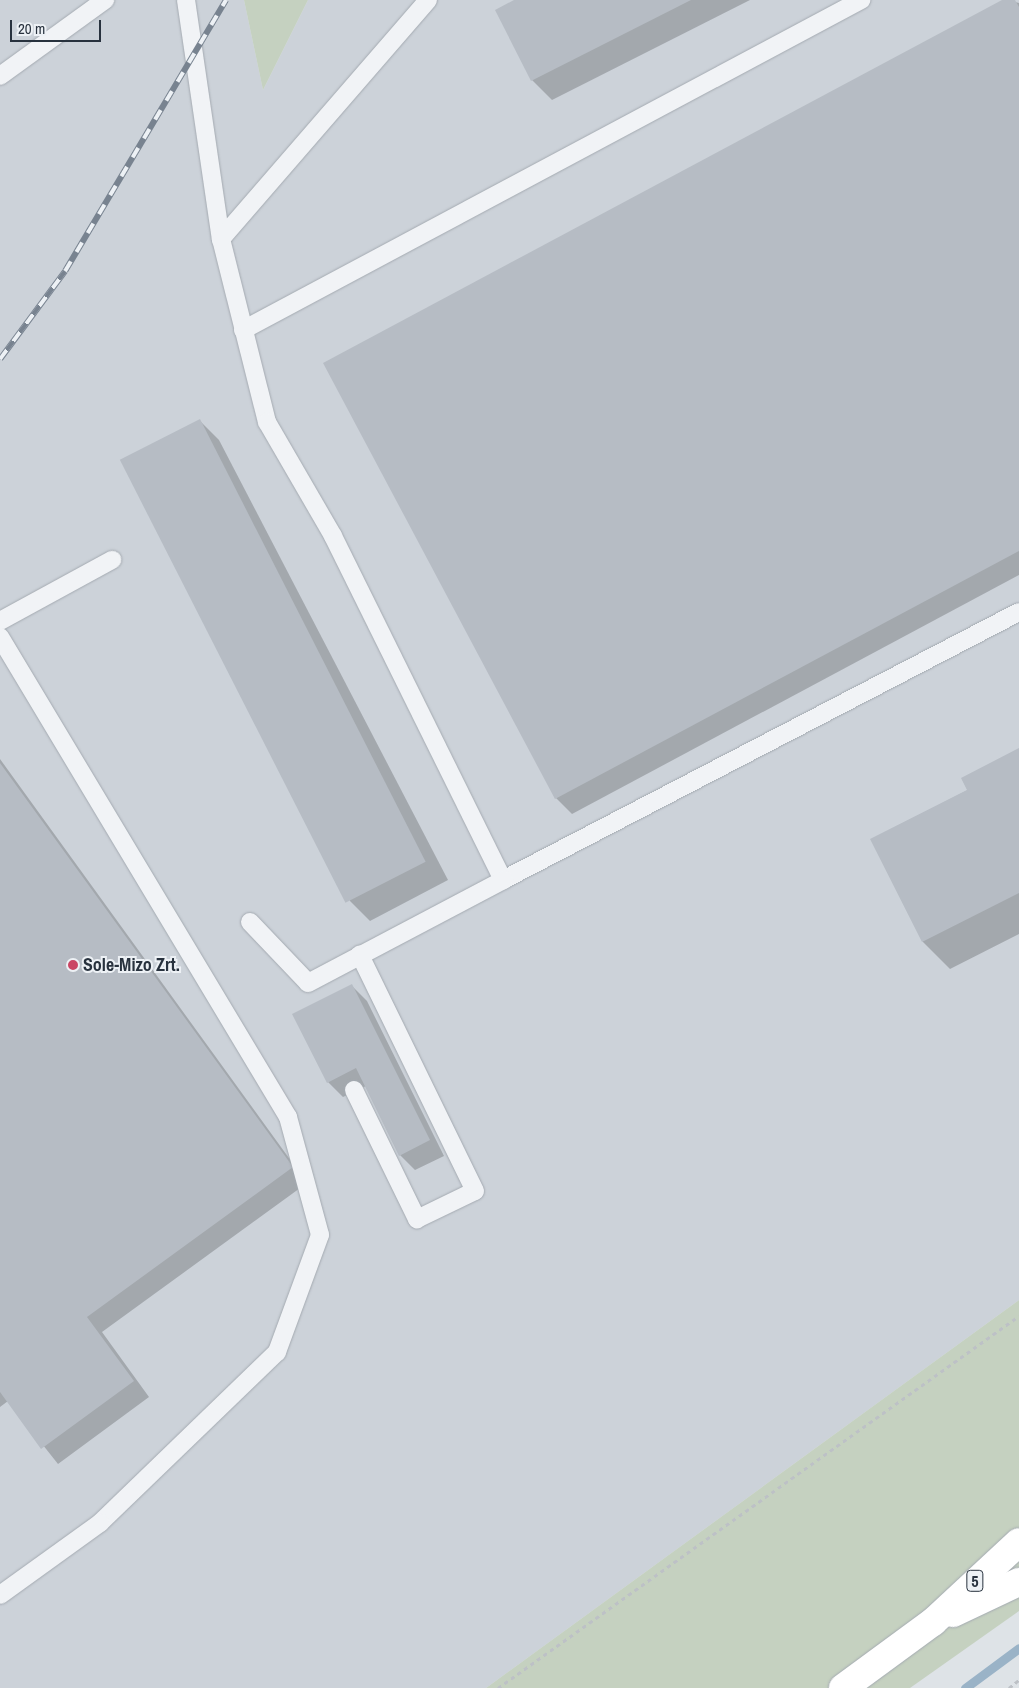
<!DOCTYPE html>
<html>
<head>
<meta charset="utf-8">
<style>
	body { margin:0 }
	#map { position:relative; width:1019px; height:1688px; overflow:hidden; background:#dee3e7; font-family:"Archivo Narrow",sans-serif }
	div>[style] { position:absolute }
	.built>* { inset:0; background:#ccd2d9 }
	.green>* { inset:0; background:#c5d1c0 }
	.shadow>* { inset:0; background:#0003 }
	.stream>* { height:9px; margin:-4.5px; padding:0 4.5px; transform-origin:4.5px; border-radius:4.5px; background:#9ab3c7 }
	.building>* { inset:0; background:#b6bcc4; transform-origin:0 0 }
	.path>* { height:3px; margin-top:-1.5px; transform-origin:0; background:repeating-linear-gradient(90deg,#bdc1c6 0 4px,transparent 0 8px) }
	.roads { filter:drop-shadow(0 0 1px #a4aab1) drop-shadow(0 0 1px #a4aab1) }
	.lane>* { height:18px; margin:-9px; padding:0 9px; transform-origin:9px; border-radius:9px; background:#f1f3f6 }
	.primary>* { height:28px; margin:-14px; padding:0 14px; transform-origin:14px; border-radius:14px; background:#fff }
	.rail>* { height:5.5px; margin-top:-2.75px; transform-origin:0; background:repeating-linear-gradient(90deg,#edf1f5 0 11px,#788390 0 22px); box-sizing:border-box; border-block:1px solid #788390 }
	.dots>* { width:14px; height:14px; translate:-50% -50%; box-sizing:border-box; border:2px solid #edf1f5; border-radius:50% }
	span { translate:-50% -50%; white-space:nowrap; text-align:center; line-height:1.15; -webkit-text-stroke:4px #edf1f5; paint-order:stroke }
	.shield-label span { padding:1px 4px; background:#edf1f5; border:1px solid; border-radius:4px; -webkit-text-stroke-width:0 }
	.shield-label { font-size:16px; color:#28323e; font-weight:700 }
	.poi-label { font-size:18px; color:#28323e; font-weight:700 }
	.left { translate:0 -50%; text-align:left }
	.scale { position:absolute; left:10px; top:20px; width:91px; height:22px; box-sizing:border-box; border:2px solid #28323e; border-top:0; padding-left:6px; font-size:15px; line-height:18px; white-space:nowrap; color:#28323e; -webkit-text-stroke:4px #edf1f5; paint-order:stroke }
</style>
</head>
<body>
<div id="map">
	<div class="built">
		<div style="clip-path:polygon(0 0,244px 0,263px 90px,308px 0,1019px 0,1019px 1300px,486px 1688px,0 1688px)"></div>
	</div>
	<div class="green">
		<div style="clip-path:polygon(244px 0,308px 0,263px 90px)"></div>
		<div style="clip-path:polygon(1019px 1300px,1019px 1611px,910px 1688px,486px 1688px)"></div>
	</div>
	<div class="shadow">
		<div style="clip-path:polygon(516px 0,750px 0,552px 100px,532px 80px)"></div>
		<div style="clip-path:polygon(1005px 0,1019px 3px,1019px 575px,572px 814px,556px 798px)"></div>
		<div style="clip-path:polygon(199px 420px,219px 440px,448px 880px,370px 921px,350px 901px)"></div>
		<div style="clip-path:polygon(1019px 750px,1019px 934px,950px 969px,923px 942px,872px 839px,968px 790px)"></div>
		<div style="clip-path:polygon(0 759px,307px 1183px,102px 1332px,149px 1397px,58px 1464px,8px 1401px,0 1407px)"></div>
		<div style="clip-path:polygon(351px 985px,367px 1001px,444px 1156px,415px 1170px,400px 1155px,366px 1086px,343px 1097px,328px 1082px)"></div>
	</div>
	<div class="stream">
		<div style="left:965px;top:1688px;width:67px;rotate:-36.5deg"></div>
	</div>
	<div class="building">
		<div style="clip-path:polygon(514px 0,691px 0,531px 81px,495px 10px)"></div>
		<div style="clip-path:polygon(1002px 0,1015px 0,1019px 7px,1019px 551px,555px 799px,323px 363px)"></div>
		<div style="left:200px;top:419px;width:497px;height:90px;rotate:63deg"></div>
		<div style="clip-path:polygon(1019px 748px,1019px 893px,922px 942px,870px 839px,967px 790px,961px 778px)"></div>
		<div style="clip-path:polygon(0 763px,293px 1167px,87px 1317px,134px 1381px,41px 1449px,0 1392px)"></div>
		<div style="clip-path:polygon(352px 984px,430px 1140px,399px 1156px,356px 1068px,327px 1083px,292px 1014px)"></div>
	</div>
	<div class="path">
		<div style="left:498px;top:1688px;width:640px;rotate:-35.53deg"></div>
		<div style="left:1009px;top:1688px;width:13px;rotate:-39deg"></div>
	</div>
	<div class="roads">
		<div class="lane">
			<div style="left:186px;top:0;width:242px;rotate:81.7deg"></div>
			<div style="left:221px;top:239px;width:189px;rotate:75.9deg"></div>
			<div style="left:267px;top:422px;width:132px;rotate:59.9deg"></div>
			<div style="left:333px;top:536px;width:384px;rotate:63.7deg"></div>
			<div style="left:503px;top:880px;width:581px;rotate:-27.45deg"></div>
			<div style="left:0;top:76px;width:130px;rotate:-35.9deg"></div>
			<div style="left:221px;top:239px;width:316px;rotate:-49.1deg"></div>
			<div style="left:243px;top:330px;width:701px;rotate:-28.1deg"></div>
			<div style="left:0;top:621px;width:128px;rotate:-28.6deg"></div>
			<div style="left:0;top:637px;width:560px;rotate:59.04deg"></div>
			<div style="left:288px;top:1117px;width:122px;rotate:74.8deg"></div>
			<div style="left:320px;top:1235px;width:125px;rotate:110.2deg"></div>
			<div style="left:277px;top:1352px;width:246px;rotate:136deg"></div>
			<div style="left:100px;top:1523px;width:123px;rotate:144.2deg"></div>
			<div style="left:250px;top:922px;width:84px;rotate:46.4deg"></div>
			<div style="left:308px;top:983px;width:221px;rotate:-27.8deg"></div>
			<div style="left:354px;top:1090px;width:144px;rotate:64deg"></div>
			<div style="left:417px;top:1219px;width:64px;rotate:-25.8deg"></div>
			<div style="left:475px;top:1191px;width:263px;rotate:-116deg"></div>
		</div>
		<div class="primary">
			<div style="left:953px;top:1613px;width:73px;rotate:-25.2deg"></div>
			<div style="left:843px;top:1688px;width:112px;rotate:-36.3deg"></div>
			<div style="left:933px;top:1622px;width:117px;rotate:-42.9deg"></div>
		</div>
	</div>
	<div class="rail">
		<div style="left:0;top:359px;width:109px;rotate:-53.5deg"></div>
		<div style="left:65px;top:271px;width:315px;rotate:-59.3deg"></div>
	</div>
	<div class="dots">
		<div style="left:73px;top:965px;background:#ca4664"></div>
	</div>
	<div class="shield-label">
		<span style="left:975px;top:1581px">5</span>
	</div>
	<div class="poi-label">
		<span class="left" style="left:83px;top:965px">Sole-Mizo Zrt.</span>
	</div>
	<div class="scale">20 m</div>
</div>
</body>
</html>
